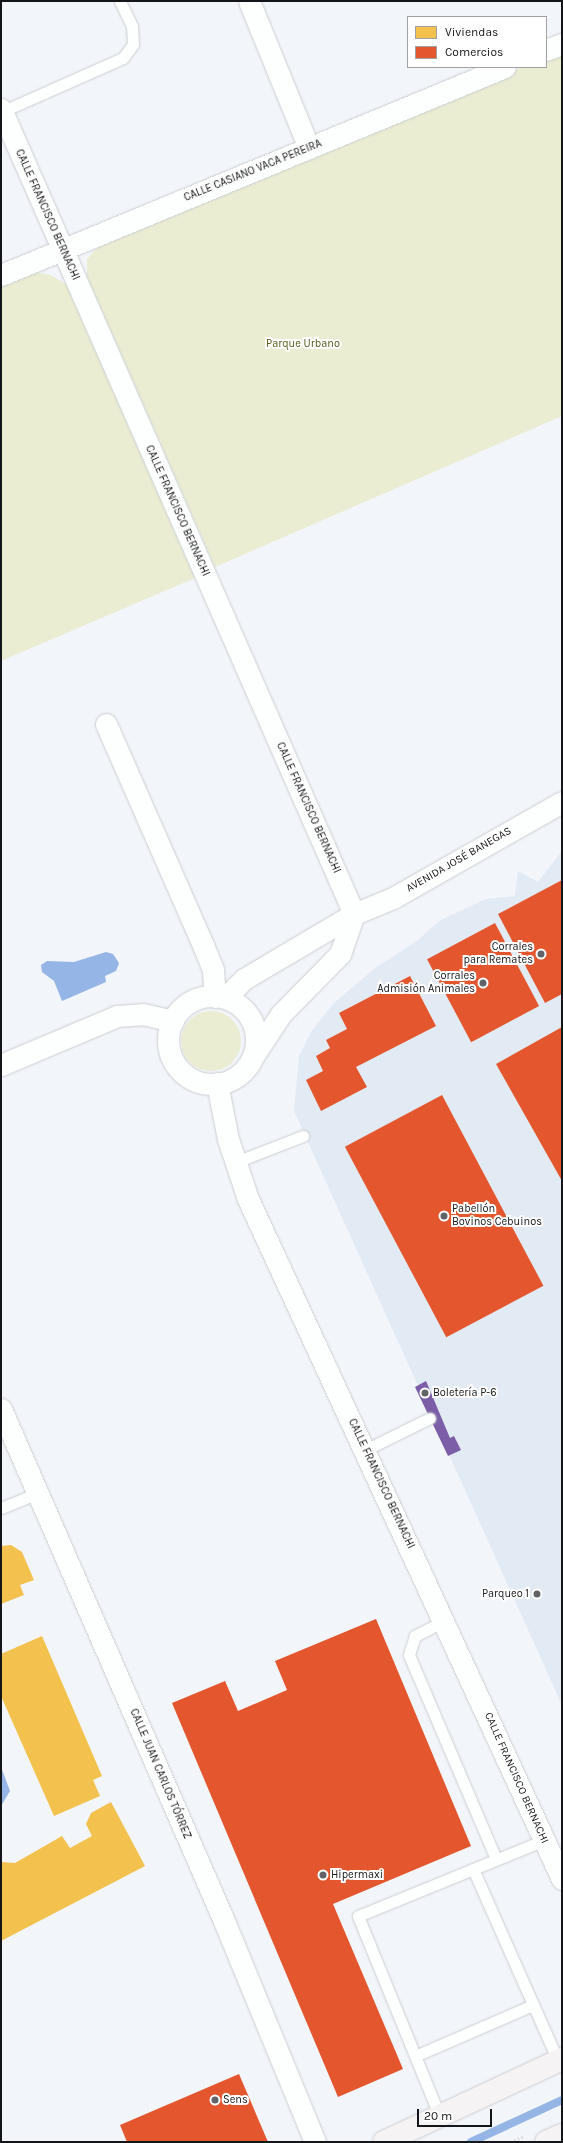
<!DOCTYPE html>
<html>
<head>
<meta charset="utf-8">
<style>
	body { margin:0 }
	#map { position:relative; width:563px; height:2143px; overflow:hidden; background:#f2f5fa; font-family:Karla,sans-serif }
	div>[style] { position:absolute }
	.built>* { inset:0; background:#e2eaf4 }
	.green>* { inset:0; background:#eaedd2 }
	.round { border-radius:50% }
	.water>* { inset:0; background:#94b5e5 }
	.homes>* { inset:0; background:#f2c14e }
	.shops>* { inset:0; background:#e4572e; transform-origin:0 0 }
	.offices>* { inset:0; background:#7b5ea7 }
	.stream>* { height:8px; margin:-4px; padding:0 4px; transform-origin:4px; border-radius:4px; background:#94b5e5 }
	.path>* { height:2.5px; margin-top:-1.25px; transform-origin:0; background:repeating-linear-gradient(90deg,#dedfe0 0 2px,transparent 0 4px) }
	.roads { filter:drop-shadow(0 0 1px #ccced1) drop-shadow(0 0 1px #ccced1) }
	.service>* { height:11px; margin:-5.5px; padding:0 5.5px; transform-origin:5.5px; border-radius:5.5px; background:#fdfefe }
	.minor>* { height:21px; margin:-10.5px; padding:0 10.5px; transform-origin:10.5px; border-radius:10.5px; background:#fdfefe }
	.minor>.ring { margin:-10.5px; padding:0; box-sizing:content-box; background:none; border:21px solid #fdfefe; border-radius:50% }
	.primary>* { height:22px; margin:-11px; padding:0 11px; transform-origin:11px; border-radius:11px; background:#f6f3f4 }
	.dots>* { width:11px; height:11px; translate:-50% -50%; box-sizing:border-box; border:2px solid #fff; border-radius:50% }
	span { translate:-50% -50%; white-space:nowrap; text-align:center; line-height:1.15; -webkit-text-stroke:4px #fff; paint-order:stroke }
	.street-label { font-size:11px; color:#131518 }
	.park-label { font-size:11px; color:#565715 }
	.poi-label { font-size:11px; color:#131518 }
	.right { translate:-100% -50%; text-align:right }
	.left { translate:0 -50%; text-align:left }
	.frame { position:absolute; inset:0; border:2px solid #131518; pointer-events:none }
	.legend { position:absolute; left:407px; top:16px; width:140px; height:52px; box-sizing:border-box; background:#fff; border:1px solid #a1a1a3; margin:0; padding:5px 7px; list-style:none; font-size:12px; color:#131518 }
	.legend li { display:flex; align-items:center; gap:8px; height:20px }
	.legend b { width:20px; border:1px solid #a1a1a3 }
	.scale { position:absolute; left:417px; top:2109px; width:75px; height:18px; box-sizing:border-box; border:2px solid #131518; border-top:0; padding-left:5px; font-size:12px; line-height:14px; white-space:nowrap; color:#131518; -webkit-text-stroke:3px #fff; paint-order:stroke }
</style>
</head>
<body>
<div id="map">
	<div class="built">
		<div style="clip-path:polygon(562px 851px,562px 1705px,294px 1111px,299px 1056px,311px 1032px,333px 1004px,374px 969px,418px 940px,439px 921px,486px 899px,515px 896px,518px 871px,538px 882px)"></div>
	</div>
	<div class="green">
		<div style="clip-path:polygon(562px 50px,562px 416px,215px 567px,87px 277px,87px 259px,97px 248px,522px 67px,546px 67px,546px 57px)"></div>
		<div style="clip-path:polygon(29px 271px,50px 275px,66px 284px,195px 578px,1px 661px,1px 282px)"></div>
		<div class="round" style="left:181px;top:1011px;width:60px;height:60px"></div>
	</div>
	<div class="water">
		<div style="clip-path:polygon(106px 952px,113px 954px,119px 963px,116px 971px,105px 976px,106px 982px,62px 1001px,54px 981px,42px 972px,41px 965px,47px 961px,74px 962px)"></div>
		<div style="clip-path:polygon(1px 1767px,10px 1791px,1px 1806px)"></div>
	</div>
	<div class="homes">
		<div style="clip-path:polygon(11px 1545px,22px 1552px,34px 1580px,20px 1585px,24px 1595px,1px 1604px,1px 1546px)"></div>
		<div style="clip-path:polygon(42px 1636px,102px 1776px,93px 1780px,100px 1796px,54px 1816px,1px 1696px,1px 1654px)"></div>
		<div style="clip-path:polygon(111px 1802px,145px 1866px,1px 1941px,1px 1862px,15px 1863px,62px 1836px,70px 1848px,92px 1836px,86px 1824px,91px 1813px)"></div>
	</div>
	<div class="shops">
		<div style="clip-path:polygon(562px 880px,562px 994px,545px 1003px,498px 914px)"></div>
		<div style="left:495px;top:923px;width:94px;height:77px;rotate:62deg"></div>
		<div style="clip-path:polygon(410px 976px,436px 1026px,356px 1067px,367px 1087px,321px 1111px,306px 1080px,323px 1071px,316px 1056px,330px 1048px,326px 1040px,347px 1029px,339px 1013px)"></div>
		<div style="clip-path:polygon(562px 1027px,562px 1181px,496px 1064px)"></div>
		<div style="left:442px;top:1095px;width:216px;height:110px;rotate:62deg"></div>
		<div style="clip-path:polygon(376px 1619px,471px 1846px,333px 1904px,403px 2069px,338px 2097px,172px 1703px,225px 1681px,238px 1711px,287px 1690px,275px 1661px)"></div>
		<div style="clip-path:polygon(239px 2074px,268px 2142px,127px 2142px,120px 2125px)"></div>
	</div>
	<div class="offices">
		<div style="clip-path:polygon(426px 1381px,450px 1438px,454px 1436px,461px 1450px,448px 1456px,415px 1387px)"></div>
	</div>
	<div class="stream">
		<div style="left:471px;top:2142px;width:100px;rotate:-24.8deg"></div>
	</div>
	<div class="path">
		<div style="left:510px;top:2142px;width:15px;rotate:-23deg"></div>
	</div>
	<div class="roads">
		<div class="service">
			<div style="left:1px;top:112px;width:133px;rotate:-23.9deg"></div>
			<div style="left:123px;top:58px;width:17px;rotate:-54deg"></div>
			<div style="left:133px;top:44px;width:18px;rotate:-93deg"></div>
			<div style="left:132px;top:26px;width:28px;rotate:-116deg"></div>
			<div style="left:236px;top:1162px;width:72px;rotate:-21.2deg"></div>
			<div style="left:365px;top:1450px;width:72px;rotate:-26.2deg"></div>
			<div style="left:1px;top:1508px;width:40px;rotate:-22deg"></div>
			<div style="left:444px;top:1621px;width:33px;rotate:153deg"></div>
			<div style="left:415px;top:1636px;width:20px;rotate:108deg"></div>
			<div style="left:409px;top:1655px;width:222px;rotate:66.9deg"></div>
			<div style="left:473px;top:1869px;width:210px;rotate:66.1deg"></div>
			<div style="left:415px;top:2056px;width:129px;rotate:-23.4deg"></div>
			<div style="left:440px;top:2117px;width:217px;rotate:-112.2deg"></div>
			<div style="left:358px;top:1916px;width:201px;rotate:-22.2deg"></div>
		</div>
		<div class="minor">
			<div style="left:249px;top:1px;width:159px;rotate:67.8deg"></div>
			<div style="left:546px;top:50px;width:17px;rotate:-21deg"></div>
			<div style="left:1px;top:109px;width:879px;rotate:66.32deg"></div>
			<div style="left:1px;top:275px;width:545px;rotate:-22.43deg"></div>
			<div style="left:106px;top:724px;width:241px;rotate:66.3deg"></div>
			<div style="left:203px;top:945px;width:27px;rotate:68deg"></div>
			<div style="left:213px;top:970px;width:27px;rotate:86deg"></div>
			<div class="ring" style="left:168px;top:996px;width:67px;height:67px"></div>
			<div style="left:225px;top:998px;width:27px;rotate:-45deg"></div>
			<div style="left:244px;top:979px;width:128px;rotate:-30.6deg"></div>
			<div style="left:354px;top:914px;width:42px;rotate:-22.3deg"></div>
			<div style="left:393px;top:898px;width:194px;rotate:-29.6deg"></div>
			<div style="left:254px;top:1055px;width:49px;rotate:-56.6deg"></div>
			<div style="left:281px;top:1014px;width:84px;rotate:-45.5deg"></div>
			<div style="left:340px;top:954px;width:42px;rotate:-70.7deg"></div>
			<div style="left:1px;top:1065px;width:126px;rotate:-22.9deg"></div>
			<div style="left:117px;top:1016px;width:26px;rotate:-4deg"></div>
			<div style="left:143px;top:1014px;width:31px;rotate:13deg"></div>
			<div style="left:217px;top:1083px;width:57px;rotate:78.9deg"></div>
			<div style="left:228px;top:1139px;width:63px;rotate:71.6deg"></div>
			<div style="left:248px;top:1199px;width:749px;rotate:65.21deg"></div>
			<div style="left:1px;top:1409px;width:558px;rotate:66.46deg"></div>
			<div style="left:224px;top:1921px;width:239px;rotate:67.6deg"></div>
		</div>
		<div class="primary">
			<div style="left:384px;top:2142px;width:196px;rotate:-25deg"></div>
			<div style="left:546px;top:2142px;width:17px;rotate:-24deg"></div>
		</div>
	</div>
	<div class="dots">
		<div style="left:541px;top:954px;background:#616367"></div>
		<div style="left:483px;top:983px;background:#616367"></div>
		<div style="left:444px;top:1216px;background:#616367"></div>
		<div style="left:425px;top:1393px;background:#616367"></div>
		<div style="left:537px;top:1594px;background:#616367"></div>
		<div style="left:323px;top:1875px;background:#616367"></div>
		<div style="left:215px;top:2100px;background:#616367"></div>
	</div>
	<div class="street-label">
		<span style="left:253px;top:171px;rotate:-22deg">CALLE CASIANO VACA PEREIRA</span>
		<span style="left:47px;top:215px;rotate:66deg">CALLE FRANCISCO BERNACHI</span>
		<span style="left:177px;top:511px;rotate:66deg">CALLE FRANCISCO BERNACHI</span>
		<span style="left:308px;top:808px;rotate:66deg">CALLE FRANCISCO BERNACHI</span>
		<span style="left:459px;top:860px;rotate:-30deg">AVENIDA JOSÉ BANEGAS</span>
		<span style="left:381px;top:1484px;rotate:65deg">CALLE FRANCISCO BERNACHI</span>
		<span style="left:160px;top:1774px;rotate:67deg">CALLE JUAN CARLOS TÓRREZ</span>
		<span style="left:516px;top:1778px;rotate:66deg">CALLE FRANCISCO BERNACHI</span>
	</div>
	<div class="park-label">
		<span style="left:303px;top:344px">Parque Urbano</span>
	</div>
	<div class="poi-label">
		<span class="right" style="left:533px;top:954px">Corrales<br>para Remates</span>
		<span class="right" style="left:475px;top:983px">Corrales<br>Admisión Animales</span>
		<span class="left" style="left:452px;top:1216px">Pabellón<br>Bovinos Cebuinos</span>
		<span class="left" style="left:433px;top:1393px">Boletería P-6</span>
		<span class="right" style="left:529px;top:1594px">Parqueo 1</span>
		<span class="left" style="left:331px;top:1875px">Hipermaxi</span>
		<span class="left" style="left:223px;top:2100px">Sens</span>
	</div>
	<div class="frame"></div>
	<ul class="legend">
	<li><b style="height:11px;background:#f2c14e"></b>Viviendas</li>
	<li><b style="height:11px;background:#e4572e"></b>Comercios</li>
	</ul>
	<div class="scale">20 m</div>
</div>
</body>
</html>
